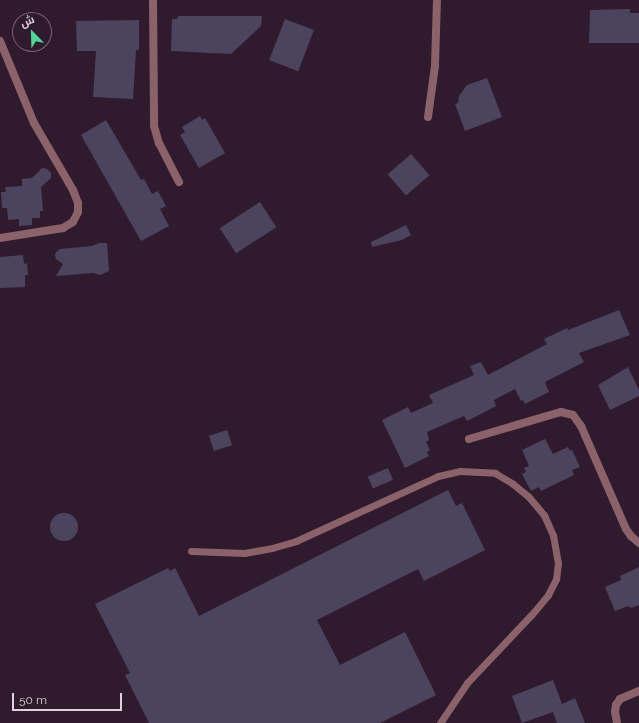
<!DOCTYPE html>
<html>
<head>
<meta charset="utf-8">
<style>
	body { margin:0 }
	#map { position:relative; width:639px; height:723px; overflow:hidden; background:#301a2d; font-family:Raleway,Cairo,sans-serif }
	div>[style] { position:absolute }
	.building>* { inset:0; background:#4c445f; transform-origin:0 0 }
	.round { border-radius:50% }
	.lane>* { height:7px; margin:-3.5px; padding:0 3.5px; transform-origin:3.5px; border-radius:3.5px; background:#8b626a }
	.street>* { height:8px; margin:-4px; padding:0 4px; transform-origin:4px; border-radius:4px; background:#8b626a }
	span { translate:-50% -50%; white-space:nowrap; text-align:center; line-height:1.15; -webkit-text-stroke:3px #301a2d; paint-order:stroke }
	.north { position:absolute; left:12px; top:12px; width:40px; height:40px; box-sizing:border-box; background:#301a2d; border:1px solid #766373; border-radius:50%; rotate:337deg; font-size:11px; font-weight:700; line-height:16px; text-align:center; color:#dfd1dc }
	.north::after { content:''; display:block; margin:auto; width:14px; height:18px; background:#52d397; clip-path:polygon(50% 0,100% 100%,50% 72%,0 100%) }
	.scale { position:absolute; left:12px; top:693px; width:110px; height:18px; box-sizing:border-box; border:2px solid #dfd1dc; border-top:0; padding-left:5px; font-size:12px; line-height:14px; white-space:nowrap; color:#dfd1dc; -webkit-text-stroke:3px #301a2d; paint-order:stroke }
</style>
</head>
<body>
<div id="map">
	<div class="building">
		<div style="clip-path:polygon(630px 9px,630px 13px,639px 13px,639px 43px,589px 43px,590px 10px)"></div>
		<div style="clip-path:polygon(178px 16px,262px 16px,261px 26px,231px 54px,171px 51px,172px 19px,177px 19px)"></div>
		<div style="left:285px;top:19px;width:31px;height:44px;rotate:21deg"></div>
		<div style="clip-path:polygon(139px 20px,139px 50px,136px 50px,133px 99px,93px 97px,96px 51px,77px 51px,76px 21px)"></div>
		<div style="clip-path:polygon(487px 78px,502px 117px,465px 131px,455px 104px,458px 103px,459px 96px,467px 85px)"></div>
		<div style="clip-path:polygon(200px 116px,202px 120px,205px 118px,225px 153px,199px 168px,180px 135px,185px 132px,182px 127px)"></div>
		<div style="clip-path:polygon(106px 120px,141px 180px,144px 179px,152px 194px,158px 191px,166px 206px,160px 209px,169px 226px,141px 241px,81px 135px)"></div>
		<div style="left:411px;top:154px;width:28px;height:31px;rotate:49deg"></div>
		<div style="clip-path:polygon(42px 168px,47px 169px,51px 173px,51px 178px,41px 187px,43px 211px,40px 211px,40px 218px,32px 218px,32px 225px,19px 226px,19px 219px,8px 220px,7px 208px,2px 208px,1px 192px,6px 192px,5px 187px,22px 186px,22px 179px,32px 178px)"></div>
		<div style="left:260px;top:202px;width:30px;height:48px;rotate:57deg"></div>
		<div style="clip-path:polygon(406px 225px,411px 235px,402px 240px,372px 247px,371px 242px)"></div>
		<div style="clip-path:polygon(99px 243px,107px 243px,109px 271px,100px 275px,93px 273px,56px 276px,63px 264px,56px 259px,55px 255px,56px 252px,60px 249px,92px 246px)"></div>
		<div style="clip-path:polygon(23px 255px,24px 264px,27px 263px,28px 275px,25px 275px,25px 287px,0 288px,0 257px)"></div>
		<div style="clip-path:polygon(619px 310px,630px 335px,579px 353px,584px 362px,545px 382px,549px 392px,525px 404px,523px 400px,521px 401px,515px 389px,494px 400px,496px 406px,479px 415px,467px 421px,464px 416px,427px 432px,429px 440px,426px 442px,430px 450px,427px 452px,429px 456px,405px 468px,382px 420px,408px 407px,411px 413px,433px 403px,429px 395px,474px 375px,470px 366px,481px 362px,488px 375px,547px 344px,544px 339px,567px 328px,568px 330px)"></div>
		<div style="clip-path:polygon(628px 367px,639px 390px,639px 396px,610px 410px,598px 385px)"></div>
		<div style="left:227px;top:430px;width:16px;height:19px;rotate:72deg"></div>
		<div style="clip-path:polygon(545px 439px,553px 454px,568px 447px,570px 451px,572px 450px,580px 467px,572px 470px,574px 475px,541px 491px,539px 487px,531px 491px,522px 474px,526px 472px,524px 468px,529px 466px,522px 450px)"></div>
		<div style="left:388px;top:468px;width:13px;height:22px;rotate:67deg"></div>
		<div style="clip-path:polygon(448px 490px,456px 506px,462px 503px,485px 550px,424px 581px,418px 569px,317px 620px,340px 665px,405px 632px,436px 695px,380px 723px,149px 723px,125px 675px,130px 673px,95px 604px,168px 568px,170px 571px,175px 568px,199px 616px)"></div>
		<div class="round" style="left:50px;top:513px;width:28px;height:28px"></div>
		<div style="clip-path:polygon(639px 567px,639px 605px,631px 608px,628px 606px,615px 611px,605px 587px,621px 580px,620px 576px)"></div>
		<div style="clip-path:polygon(553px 680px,562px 704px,575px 698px,585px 723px,557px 723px,553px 712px,522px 723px,512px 696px)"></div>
	</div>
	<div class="lane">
		<div style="left:191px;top:551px;width:53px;rotate:2.2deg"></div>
		<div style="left:244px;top:553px;width:28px;rotate:-10deg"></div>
		<div style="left:272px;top:548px;width:25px;rotate:-16deg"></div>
		<div style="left:296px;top:541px;width:156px;rotate:-24.6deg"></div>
		<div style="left:438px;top:476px;width:23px;rotate:-13deg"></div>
		<div style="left:460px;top:471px;width:35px;rotate:3deg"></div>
		<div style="left:495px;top:473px;width:21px;rotate:31deg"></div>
		<div style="left:513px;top:484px;width:19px;rotate:39deg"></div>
		<div style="left:528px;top:496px;width:25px;rotate:50deg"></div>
		<div style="left:544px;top:515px;width:22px;rotate:66deg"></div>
		<div style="left:553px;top:535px;width:28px;rotate:80deg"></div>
		<div style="left:558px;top:563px;width:16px;rotate:97deg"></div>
		<div style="left:556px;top:579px;width:18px;rotate:117deg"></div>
		<div style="left:548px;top:595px;width:26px;rotate:130deg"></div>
		<div style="left:531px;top:615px;width:93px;rotate:133.3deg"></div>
		<div style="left:467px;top:683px;width:48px;rotate:124deg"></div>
	</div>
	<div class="street">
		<div style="left:153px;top:0;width:126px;rotate:89.5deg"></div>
		<div style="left:154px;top:126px;width:18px;rotate:74deg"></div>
		<div style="left:159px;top:143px;width:44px;rotate:62.9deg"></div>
		<div style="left:0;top:41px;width:89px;rotate:67.5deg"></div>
		<div style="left:34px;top:123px;width:78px;rotate:59.8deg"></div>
		<div style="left:73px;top:190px;width:14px;rotate:69deg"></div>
		<div style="left:78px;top:203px;width:9px;rotate:90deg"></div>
		<div style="left:78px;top:212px;width:11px;rotate:117deg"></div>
		<div style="left:73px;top:222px;width:12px;rotate:149deg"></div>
		<div style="left:63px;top:228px;width:64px;rotate:171deg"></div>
		<div style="left:428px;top:117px;width:51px;rotate:-82.2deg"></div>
		<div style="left:435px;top:66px;width:66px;rotate:-88.3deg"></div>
		<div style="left:469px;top:439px;width:96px;rotate:-16.4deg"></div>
		<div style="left:561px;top:412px;width:12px;rotate:14deg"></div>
		<div style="left:573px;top:415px;width:14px;rotate:54deg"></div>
		<div style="left:581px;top:426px;width:112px;rotate:66.4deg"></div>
		<div style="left:626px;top:529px;width:9px;rotate:54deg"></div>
		<div style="left:631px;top:536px;width:11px;rotate:41deg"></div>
		<div style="left:617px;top:723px;width:11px;rotate:-100deg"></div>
		<div style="left:615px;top:712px;width:7px;rotate:-82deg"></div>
		<div style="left:616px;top:705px;width:7px;rotate:-56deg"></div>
		<div style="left:620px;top:699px;width:21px;rotate:-23deg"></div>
	</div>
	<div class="north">ش</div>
	<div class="scale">50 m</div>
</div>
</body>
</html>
